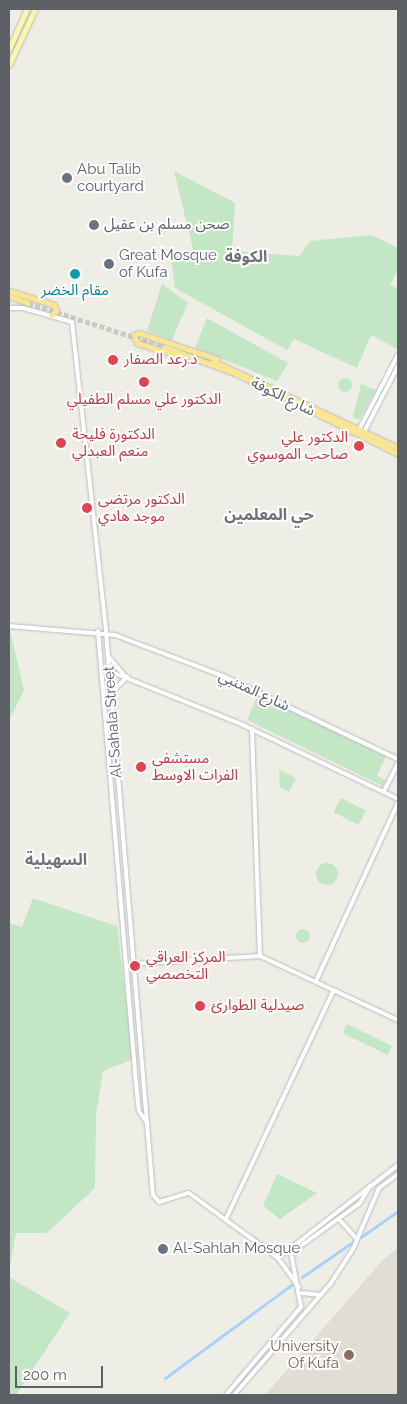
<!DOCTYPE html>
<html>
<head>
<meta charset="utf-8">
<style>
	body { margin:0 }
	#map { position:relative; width:407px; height:1404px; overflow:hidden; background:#efeee6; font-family:Raleway,"Noto Sans Arabic",sans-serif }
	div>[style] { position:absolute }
	.education>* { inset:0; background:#dfddd4 }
	.green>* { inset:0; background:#c3e6c5; transform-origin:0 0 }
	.round { border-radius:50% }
	.canal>* { height:3px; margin:-1.5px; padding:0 1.5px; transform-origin:1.5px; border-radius:1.5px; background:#a8d2fc }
	.highway-tunnel>* { height:5px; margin-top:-2.5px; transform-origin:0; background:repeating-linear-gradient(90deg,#cacac6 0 5px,transparent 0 7.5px) }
	.roads { filter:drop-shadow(0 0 1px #b9bbc1) drop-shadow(0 0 1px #b9bbc1) }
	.secondary>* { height:4px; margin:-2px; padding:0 2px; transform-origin:2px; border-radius:2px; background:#fff }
	.primary>* { height:4.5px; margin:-2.25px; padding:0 2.25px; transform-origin:2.25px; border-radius:2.25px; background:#fcf5ad }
	.highway>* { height:5px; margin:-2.5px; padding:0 2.5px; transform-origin:2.5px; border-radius:2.5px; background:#fae692 }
	.dots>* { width:14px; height:14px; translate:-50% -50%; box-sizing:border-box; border:2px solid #fff; border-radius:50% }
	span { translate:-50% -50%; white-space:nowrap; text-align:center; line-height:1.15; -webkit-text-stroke:4px #fff; paint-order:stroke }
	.worship-label { font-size:15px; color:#5b616d }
	.left { translate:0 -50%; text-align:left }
	.culture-label { font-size:15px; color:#0d838f }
	.health-label { font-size:15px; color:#be3a42 }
	.right { translate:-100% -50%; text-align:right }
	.street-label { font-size:15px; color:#5d6065 }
	.education-label { font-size:15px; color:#785e54 }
	.neighbourhood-label { font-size:16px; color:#6e7277; font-weight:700 }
	.frame { position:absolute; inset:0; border:10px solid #5d6065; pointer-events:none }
	.scale { position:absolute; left:15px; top:1366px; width:88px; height:22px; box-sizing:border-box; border:2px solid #5d6065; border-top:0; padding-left:6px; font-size:15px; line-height:18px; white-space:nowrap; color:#5d6065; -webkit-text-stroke:4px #fff; paint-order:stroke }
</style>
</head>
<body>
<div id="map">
	<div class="education">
		<div style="clip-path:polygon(398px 1247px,398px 1395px,265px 1395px,382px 1261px)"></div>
	</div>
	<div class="green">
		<div style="clip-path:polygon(174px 171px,235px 203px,232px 251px,299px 256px,310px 241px,371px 235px,398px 248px,398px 270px,390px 285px,398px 289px,397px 349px,371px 335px,357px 368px,294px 339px,287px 350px,175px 288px,171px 257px,194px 253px)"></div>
		<div style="clip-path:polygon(162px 284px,188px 303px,172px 340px,147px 331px)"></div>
		<div style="clip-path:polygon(207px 318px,288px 363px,277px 381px,195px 348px)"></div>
		<div class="round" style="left:338px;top:378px;width:14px;height:14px"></div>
		<div style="clip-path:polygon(361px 384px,376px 390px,359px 420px,353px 417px)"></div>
		<div style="clip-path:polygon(9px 626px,24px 690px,9px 721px)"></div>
		<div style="clip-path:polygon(258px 695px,386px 756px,377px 776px,386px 781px,383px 786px,247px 720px)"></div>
		<div style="clip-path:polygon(279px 770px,296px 778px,289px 792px,280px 787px)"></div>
		<div style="left:341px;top:798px;width:28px;height:16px;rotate:27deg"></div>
		<div class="round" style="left:316px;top:863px;width:22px;height:22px"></div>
		<div style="clip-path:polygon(33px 898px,117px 926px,133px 1059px,103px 1071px,96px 1115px,95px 1188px,47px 1233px,16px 1233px,9px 1272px,9px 923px,22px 927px)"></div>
		<div class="round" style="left:296px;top:929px;width:14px;height:14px"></div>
		<div style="left:347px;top:1024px;width:50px;height:10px;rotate:26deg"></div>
		<div style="clip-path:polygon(277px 1174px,317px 1193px,280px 1219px,263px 1206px)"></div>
		<div style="clip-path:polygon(9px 1277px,70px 1313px,16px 1395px,9px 1395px)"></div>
	</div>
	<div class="canal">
		<div style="left:361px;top:1237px;width:45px;rotate:-35.1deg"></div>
		<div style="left:302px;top:1277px;width:63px;rotate:-34.7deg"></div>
		<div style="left:165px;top:1378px;width:157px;rotate:-36.4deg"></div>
	</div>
	<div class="highway-tunnel">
		<div style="left:28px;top:303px;width:144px;rotate:17.8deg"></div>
	</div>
	<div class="roads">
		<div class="secondary">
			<div style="left:9px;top:308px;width:14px"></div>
			<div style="left:23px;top:308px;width:51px;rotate:15.9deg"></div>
			<div style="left:72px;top:322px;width:312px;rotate:83.7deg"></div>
			<div style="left:106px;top:632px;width:565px;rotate:85.23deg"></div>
			<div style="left:153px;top:1195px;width:9px;rotate:49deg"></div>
			<div style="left:159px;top:1202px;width:31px;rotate:-17deg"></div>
			<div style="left:189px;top:1193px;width:110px;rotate:36.1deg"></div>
			<div style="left:360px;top:428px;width:82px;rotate:-62.5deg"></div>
			<div style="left:365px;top:430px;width:72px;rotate:-62.7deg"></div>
			<div style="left:9px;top:626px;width:106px;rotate:4.9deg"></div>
			<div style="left:115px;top:635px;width:116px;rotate:20.8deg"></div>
			<div style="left:223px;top:676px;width:194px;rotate:25.4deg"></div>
			<div style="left:98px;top:631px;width:445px;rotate:85.2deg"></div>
			<div style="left:135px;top:1074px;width:37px;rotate:84deg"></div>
			<div style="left:139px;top:1111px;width:14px;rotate:56deg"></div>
			<div style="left:108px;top:656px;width:26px;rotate:50deg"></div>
			<div style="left:109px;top:671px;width:144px;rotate:21.9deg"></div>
			<div style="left:243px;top:725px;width:172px;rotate:25.5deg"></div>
			<div style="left:111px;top:693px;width:23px;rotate:-45deg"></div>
			<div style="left:252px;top:729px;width:227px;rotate:88deg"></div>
			<div style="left:384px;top:791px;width:30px;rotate:-63deg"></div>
			<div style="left:132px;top:964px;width:128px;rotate:-3.6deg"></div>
			<div style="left:260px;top:956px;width:152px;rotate:24.9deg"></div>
			<div style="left:316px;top:981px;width:196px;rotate:-65.3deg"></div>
			<div style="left:226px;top:1219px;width:253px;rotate:-64.8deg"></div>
			<div style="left:339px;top:1219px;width:27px;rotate:48deg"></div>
			<div style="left:299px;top:1287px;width:36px;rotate:-126deg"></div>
			<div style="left:278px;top:1258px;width:152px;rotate:-37.8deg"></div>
			<div style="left:302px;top:1293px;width:19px;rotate:6deg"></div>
			<div style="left:226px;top:1395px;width:116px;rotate:-49.6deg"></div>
			<div style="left:301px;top:1307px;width:55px;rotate:-100.5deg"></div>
			<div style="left:291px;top:1253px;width:85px;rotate:-35.9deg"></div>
			<div style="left:360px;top:1203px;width:20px;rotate:-60deg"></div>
			<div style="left:234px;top:1395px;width:148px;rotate:-49.1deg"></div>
			<div style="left:331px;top:1283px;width:40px;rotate:-57.1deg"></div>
			<div style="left:353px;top:1249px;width:66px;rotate:-66.9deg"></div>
			<div style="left:379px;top:1188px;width:24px;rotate:-36deg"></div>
		</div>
		<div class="primary">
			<div style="left:9px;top:49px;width:44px;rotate:-65.8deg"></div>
			<div style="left:9px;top:65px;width:62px;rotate:-65.1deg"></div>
		</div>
		<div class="highway">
			<div style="left:9px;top:291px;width:47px;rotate:17.3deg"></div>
			<div style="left:54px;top:305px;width:6px;rotate:72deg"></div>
			<div style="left:56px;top:311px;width:6px;rotate:141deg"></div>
			<div style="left:9px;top:296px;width:20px;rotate:20deg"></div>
			<div style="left:165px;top:347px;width:77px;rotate:20.6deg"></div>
			<div style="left:237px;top:374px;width:180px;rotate:26.4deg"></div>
			<div style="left:179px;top:356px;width:44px;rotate:-162.8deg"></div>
			<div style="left:137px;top:343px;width:9px;rotate:-111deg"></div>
			<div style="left:134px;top:335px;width:5px;rotate:-22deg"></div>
			<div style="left:139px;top:333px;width:82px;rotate:18.4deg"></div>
			<div style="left:213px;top:361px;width:204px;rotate:25.2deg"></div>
		</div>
	</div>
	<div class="dots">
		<div style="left:67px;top:178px;background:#6b7280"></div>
		<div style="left:94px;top:225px;background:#6b7280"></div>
		<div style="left:109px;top:264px;background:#6b7280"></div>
		<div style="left:75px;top:274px;background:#0f9aa8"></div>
		<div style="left:113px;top:360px;background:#e0444e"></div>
		<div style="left:144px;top:382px;background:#e0444e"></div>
		<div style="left:61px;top:443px;background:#e0444e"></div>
		<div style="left:359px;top:446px;background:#e0444e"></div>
		<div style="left:87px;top:508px;background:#e0444e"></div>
		<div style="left:141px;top:767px;background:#e0444e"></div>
		<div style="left:135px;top:966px;background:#e0444e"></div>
		<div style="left:200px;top:1006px;background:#e0444e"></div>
		<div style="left:163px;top:1249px;background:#6b7280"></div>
		<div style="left:349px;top:1355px;background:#8d6e63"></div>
	</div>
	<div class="worship-label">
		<span class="left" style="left:77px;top:178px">Abu Talib<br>courtyard</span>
		<span class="left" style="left:104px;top:225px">صحن مسلم بن عقيل</span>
		<span class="left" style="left:119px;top:264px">Great Mosque<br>of Kufa</span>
		<span class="left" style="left:173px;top:1249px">Al-Sahlah Mosque</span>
	</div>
	<div class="culture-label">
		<span style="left:75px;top:291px">مقام الخضر</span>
	</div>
	<div class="health-label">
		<span class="left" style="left:124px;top:360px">د.رعد الصفار</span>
		<span style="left:144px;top:400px">الدكتور علي مسلم الطفيلي</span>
		<span class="left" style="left:72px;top:443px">الدكتورة فليحة<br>منعم العبدلي</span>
		<span class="right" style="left:348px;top:446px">الدكتور علي<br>صاحب الموسوي</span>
		<span class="left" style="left:98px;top:508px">الدكتور مرتضى<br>موجد هادي</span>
		<span class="left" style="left:152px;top:767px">مستشفى<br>الفرات الاوسط</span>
		<span class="left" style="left:146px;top:966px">المركز العراقي<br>التخصصي</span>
		<span class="left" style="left:211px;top:1006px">صيدلية الطوارئ</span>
	</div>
	<div class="street-label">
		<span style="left:283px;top:397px;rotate:26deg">شارع الكوفة</span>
		<span style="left:254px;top:691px;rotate:25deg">شارع المتنبي</span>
		<span style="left:113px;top:722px;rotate:-94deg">Al-Sahala Street</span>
	</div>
	<div class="education-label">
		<span class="right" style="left:339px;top:1355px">University<br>Of Kufa</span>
	</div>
	<div class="neighbourhood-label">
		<span style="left:246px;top:257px">الكوفة</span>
		<span style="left:269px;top:515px">حي المعلمين</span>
		<span style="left:56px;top:860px">السهيلية</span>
	</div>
	<div class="frame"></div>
	<div class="scale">200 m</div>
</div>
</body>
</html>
